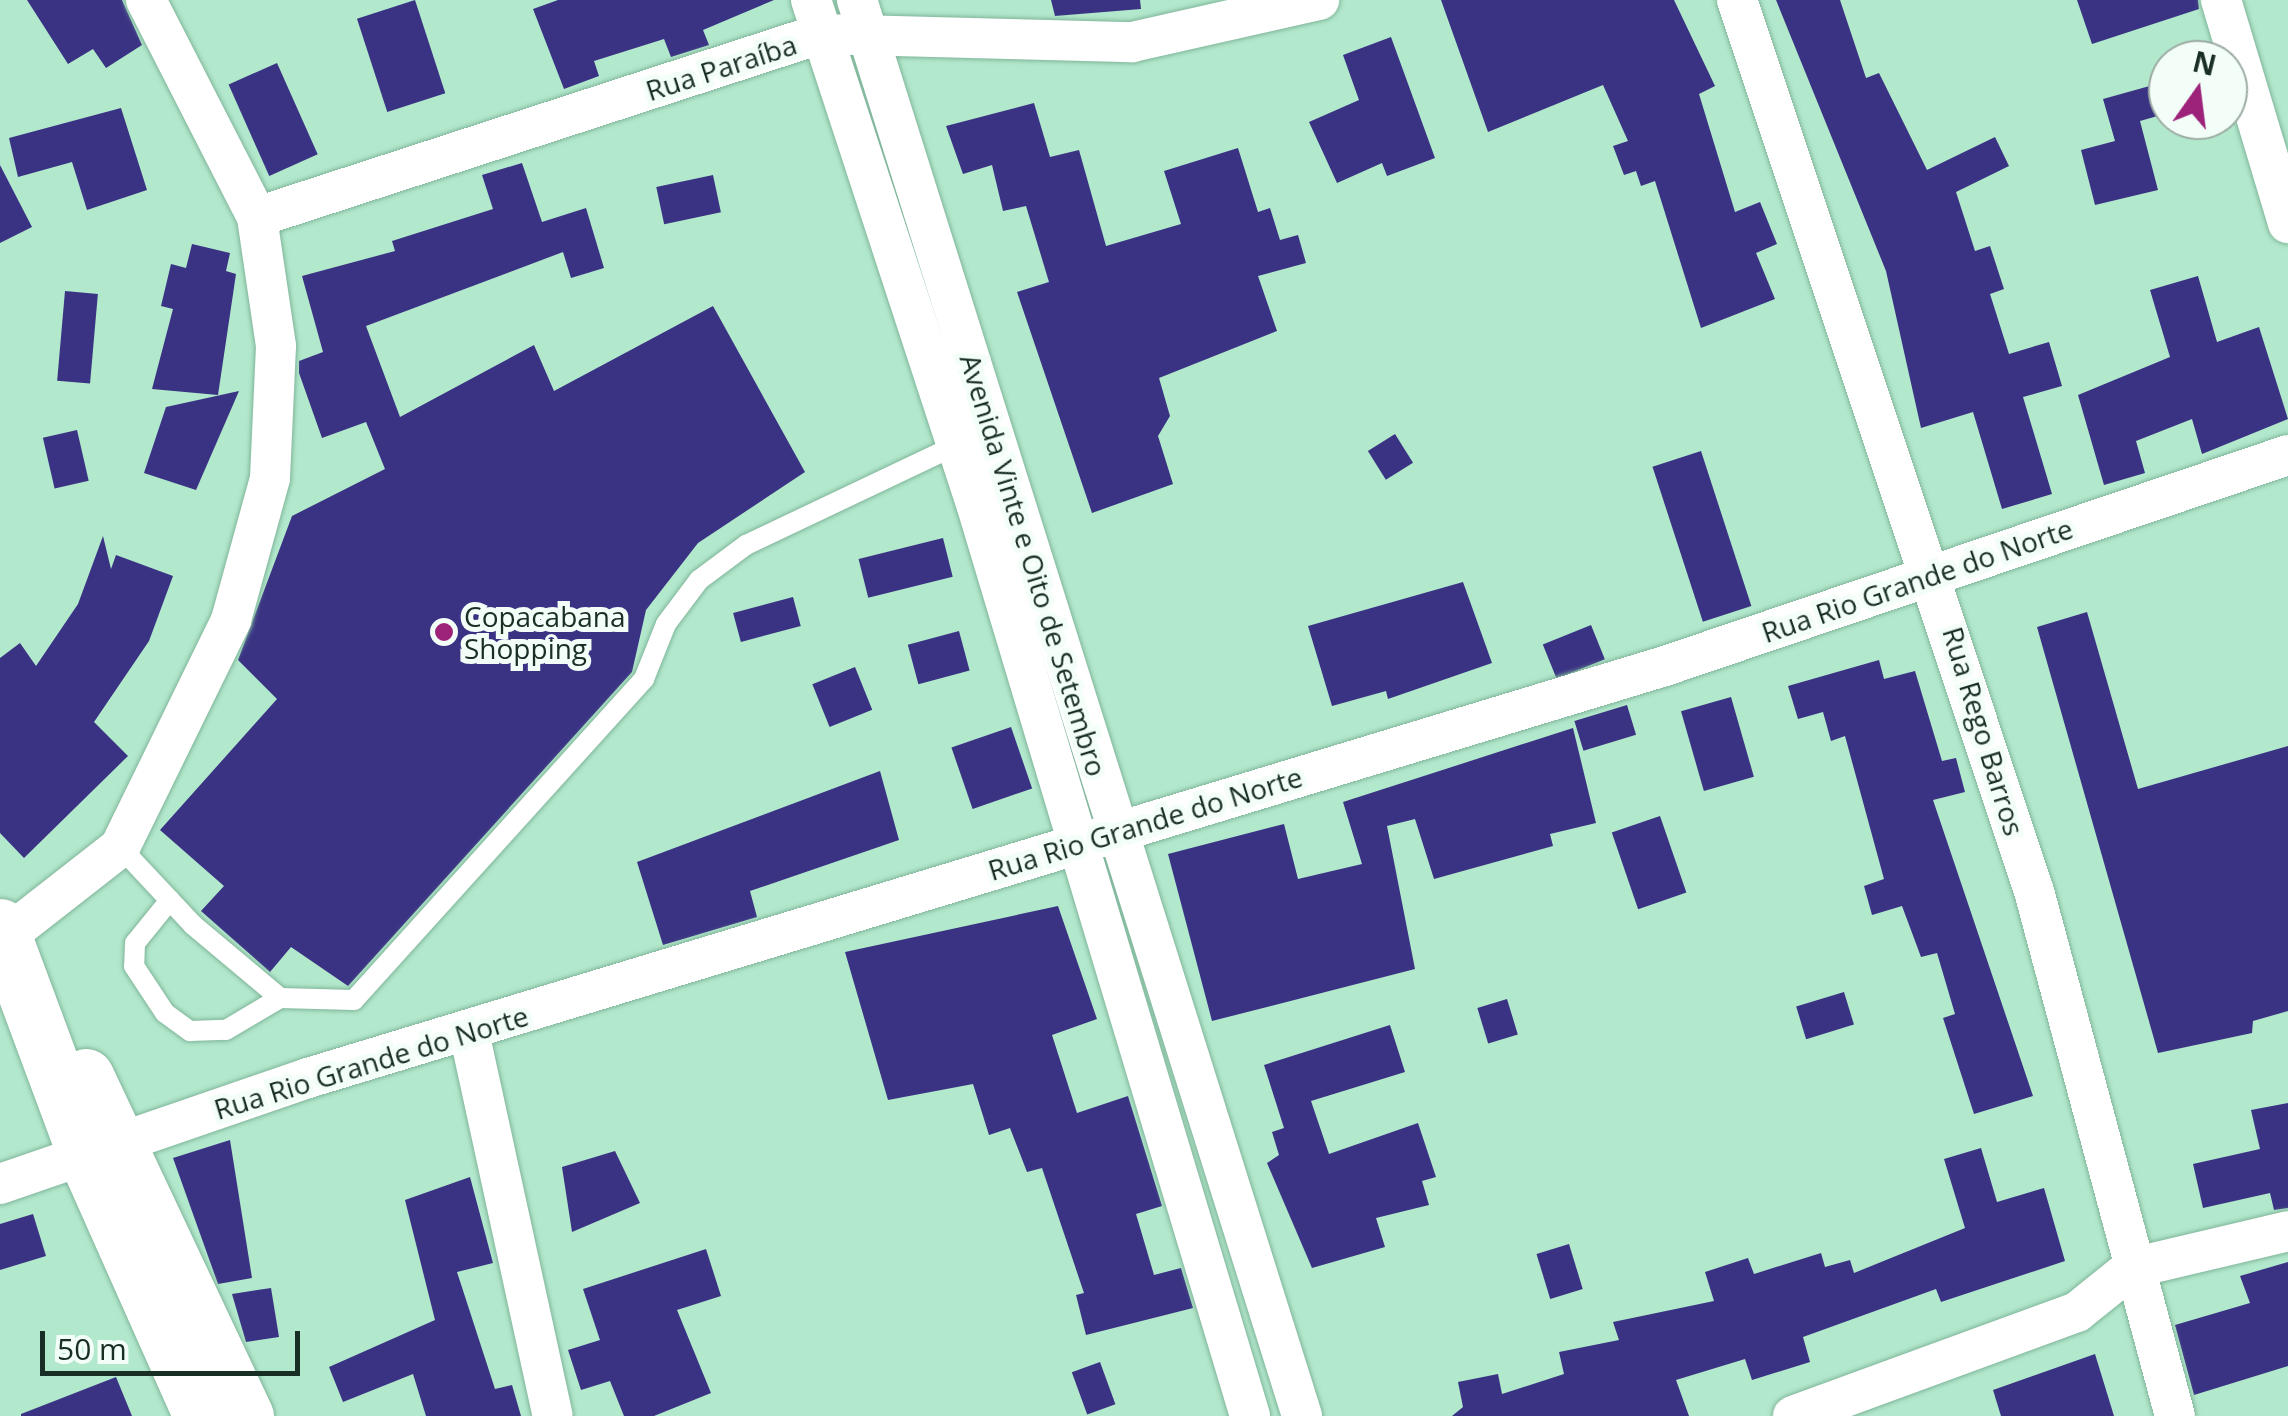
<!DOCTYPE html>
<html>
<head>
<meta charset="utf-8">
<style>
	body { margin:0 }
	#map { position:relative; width:2288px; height:1416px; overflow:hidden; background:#b2e8cc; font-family:"Open Sans",sans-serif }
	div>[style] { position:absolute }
	.building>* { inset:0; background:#3a3384; transform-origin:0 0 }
	.roads { filter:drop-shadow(0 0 2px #80b59a) drop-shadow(0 0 2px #80b59a) }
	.lane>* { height:20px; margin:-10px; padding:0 10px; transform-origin:10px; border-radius:10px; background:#fff }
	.street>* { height:40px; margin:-20px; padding:0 20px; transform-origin:20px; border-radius:20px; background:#fff }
	.secondary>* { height:55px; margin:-27.5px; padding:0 27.5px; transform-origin:27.5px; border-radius:27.5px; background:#fff }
	.dots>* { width:28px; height:28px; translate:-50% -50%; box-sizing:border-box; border:5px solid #f3fef8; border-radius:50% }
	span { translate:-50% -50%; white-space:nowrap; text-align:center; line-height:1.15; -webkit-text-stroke:10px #f3fef8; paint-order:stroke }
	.street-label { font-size:28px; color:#192e24 }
	.poi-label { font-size:28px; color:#192e24 }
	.left { translate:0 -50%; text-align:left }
	.north { position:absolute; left:2148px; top:40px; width:100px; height:100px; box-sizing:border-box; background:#f3fef8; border:2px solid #9caba3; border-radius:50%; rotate:14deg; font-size:28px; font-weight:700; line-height:40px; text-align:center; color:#192e24 }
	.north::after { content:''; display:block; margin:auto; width:35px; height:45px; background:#9d237a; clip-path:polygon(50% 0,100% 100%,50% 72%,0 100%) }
	.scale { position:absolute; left:40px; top:1331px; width:260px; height:45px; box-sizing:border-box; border:5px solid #192e24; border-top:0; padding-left:12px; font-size:30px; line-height:35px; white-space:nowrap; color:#192e24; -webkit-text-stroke:8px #f3fef8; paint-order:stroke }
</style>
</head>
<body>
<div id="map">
	<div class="building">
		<div style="clip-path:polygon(27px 0,122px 0,142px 45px,106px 68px,93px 49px,68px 64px)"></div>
		<div style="left:415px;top:0;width:98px;height:61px;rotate:72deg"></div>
		<div style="clip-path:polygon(558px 0,774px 0,703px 30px,709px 45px,671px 57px,664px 39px,594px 61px,599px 76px,564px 89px,533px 9px)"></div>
		<div style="clip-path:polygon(1051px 0,1140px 0,1141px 9px,1055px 16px)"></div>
		<div style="clip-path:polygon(1441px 0,1674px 0,1715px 86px,1699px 94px,1735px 212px,1760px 202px,1777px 244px,1756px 253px,1775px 299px,1701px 328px,1655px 181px,1641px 186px,1636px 171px,1624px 175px,1613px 146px,1628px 141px,1603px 85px,1488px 132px)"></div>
		<div style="clip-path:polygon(1776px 0,1840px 0,1866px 78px,1879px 73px,1927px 170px,1995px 137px,2009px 166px,1956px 192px,1975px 251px,1990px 246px,2004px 289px,1990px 294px,2009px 354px,2049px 342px,2062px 386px,2023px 397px,2052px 494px,2002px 509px,1973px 412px,1921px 428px,1886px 271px)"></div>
		<div style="clip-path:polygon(2077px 0,2198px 0,2199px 9px,2092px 44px)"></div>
		<div style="clip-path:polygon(1391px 37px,1435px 158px,1387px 176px,1382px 163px,1337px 183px,1309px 122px,1359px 100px,1343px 55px)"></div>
		<div style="left:277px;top:63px;width:100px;height:53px;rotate:66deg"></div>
		<div style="clip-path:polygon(2164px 82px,2168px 113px,2140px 121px,2158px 190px,2095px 205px,2081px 150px,2115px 141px,2103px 99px)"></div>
		<div style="clip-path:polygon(1034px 103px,1050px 157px,1079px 150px,1106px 246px,1181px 224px,1164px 171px,1238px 148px,1258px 212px,1270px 208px,1280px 240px,1298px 235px,1306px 263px,1258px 276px,1277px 331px,1159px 378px,1170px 416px,1158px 436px,1173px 484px,1092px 513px,1017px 292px,1049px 282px,1026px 206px,1003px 211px,992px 165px,963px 174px,946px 126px)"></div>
		<div style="clip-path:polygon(121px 108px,147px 190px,87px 210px,72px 162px,18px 177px,9px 138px)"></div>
		<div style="clip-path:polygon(522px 163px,542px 222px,586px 208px,604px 268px,571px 278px,563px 252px,366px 326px,400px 417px,534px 345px,554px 391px,713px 306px,805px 472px,698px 543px,646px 610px,632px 672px,348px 986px,291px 947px,270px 972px,201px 911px,224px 886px,160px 830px,277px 699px,238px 660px,292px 516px,385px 469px,366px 422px,322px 438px,299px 373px,299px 361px,323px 352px,302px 276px,395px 251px,392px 241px,493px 209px,482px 175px)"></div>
		<div style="clip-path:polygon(0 165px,32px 227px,0 243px)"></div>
		<div style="left:713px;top:175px;width:38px;height:58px;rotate:78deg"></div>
		<div style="clip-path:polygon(192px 244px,230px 253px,226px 271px,236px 274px,218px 395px,152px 389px,173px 309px,161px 306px,171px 264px,186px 268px)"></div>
		<div style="clip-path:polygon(2198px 276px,2217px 342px,2259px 327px,2288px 419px,2202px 454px,2192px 419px,2136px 441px,2145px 473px,2104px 485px,2078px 395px,2170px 357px,2150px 290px)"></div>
		<div style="left:65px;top:291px;width:33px;height:90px;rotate:5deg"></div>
		<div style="clip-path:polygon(239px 391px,196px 490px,144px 473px,166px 407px)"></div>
		<div style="left:77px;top:430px;width:52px;height:35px;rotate:77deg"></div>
		<div style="left:1395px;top:434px;width:34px;height:32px;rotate:58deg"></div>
		<div style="left:1701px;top:451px;width:163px;height:51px;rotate:72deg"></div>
		<div style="clip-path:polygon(103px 536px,111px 569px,116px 555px,173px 576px,149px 641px,94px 722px,128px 756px,24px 858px,0 833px,0 658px,20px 643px,36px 666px,78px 604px)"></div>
		<div style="left:943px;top:538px;width:40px;height:87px;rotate:76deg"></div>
		<div style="clip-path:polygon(1463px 582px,1492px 663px,1388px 699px,1386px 691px,1332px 706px,1308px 626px)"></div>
		<div style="left:793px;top:597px;width:30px;height:62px;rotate:75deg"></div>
		<div style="clip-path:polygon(2087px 612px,2138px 789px,2288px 746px,2288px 1011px,2253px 1021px,2252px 1033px,2158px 1053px,2037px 627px)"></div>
		<div style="left:1591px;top:625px;width:37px;height:52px;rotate:68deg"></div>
		<div style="left:959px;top:631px;width:41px;height:53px;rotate:75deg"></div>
		<div style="clip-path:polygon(1879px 660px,1884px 679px,1915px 671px,1942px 761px,1956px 758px,1965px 792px,1933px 800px,2033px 1096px,1974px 1114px,1943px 1018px,1955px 1014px,1937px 953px,1921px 957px,1902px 906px,1872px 915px,1864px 886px,1884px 879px,1845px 736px,1831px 741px,1823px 712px,1798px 719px,1788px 686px)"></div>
		<div style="left:855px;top:667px;width:46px;height:46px;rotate:68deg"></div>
		<div style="left:1731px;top:697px;width:83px;height:52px;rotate:74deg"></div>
		<div style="left:1627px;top:705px;width:31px;height:55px;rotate:73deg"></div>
		<div style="left:1011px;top:727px;width:65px;height:63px;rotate:71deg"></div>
		<div style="clip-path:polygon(1573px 728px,1596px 823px,1550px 834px,1553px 846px,1434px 879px,1415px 819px,1387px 826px,1415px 969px,1212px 1021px,1168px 854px,1284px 824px,1298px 879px,1362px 864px,1343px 802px)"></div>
		<div style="clip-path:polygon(880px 771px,899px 840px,750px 891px,757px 917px,663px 945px,637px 862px)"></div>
		<div style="left:1660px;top:816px;width:81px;height:51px;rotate:71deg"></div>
		<div style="clip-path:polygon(1058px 906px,1097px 1019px,1052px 1035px,1077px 1113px,1128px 1096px,1162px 1206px,1136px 1214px,1154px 1275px,1181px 1268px,1193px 1308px,1086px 1335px,1076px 1295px,1084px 1293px,1042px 1168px,1027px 1172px,1010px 1128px,989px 1135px,973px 1084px,888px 1100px,845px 952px)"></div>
		<div style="left:1844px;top:992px;width:34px;height:50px;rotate:73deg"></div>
		<div style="left:1507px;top:999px;width:37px;height:31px;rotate:73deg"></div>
		<div style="clip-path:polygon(1390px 1025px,1405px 1072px,1311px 1101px,1329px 1154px,1418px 1123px,1436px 1177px,1422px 1181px,1429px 1205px,1376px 1218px,1385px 1247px,1312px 1268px,1267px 1163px,1279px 1155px,1272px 1132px,1284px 1128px,1264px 1065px)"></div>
		<div style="clip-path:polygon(2288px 1103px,2288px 1208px,2274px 1210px,2270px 1193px,2203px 1208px,2193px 1164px,2260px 1149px,2251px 1110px)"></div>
		<div style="clip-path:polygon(230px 1140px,252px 1278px,218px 1284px,173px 1158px)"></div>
		<div style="clip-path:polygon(1981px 1148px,1997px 1202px,2044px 1188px,2065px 1261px,1941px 1302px,1936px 1289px,1803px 1337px,1810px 1362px,1752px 1380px,1745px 1359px,1676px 1380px,1689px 1416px,1452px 1416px,1463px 1407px,1458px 1382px,1498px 1374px,1502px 1394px,1564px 1374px,1559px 1352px,1619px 1340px,1613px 1322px,1714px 1301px,1705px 1272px,1748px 1258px,1754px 1274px,1821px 1253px,1825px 1267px,1850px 1260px,1854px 1273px,1965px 1228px,1944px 1159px)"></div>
		<div style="clip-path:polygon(615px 1151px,640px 1203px,572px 1232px,562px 1167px)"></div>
		<div style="clip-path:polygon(470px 1177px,493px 1263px,457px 1272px,495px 1389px,512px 1385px,521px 1416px,426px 1416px,413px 1374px,343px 1402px,329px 1367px,435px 1320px,405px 1200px)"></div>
		<div style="clip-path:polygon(33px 1214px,46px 1256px,0 1270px,0 1224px)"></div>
		<div style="left:1569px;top:1244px;width:47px;height:34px;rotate:73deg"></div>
		<div style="clip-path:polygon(706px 1249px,721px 1296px,677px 1310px,711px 1393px,654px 1416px,624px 1416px,610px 1381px,581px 1390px,568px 1350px,600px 1340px,583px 1289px)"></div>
		<div style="clip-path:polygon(2288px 1262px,2288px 1366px,2194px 1395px,2175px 1325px,2250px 1303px,2240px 1276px)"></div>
		<div style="clip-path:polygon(271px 1288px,279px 1337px,246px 1342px,232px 1294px)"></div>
		<div style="clip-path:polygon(2095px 1354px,2114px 1416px,2001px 1416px,1993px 1390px)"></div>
		<div style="left:1100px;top:1362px;width:45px;height:30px;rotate:70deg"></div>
		<div style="clip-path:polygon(116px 1377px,132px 1416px,21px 1416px,21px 1414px)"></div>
	</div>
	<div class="roads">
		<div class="lane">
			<div style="left:120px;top:847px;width:107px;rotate:46.9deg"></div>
			<div style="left:193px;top:925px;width:114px;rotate:40deg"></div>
			<div style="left:280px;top:998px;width:74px;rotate:1.5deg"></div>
			<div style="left:354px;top:1000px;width:433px;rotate:-47.9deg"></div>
			<div style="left:644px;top:679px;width:59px;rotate:-68.2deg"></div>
			<div style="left:666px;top:624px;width:55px;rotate:-53.1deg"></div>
			<div style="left:699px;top:580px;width:59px;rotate:-36.7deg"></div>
			<div style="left:746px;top:545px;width:233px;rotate:-25.4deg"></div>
			<div style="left:170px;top:900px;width:55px;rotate:129.1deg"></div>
			<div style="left:135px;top:943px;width:23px;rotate:92deg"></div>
			<div style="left:134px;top:966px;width:56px;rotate:56.6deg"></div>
			<div style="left:165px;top:1013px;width:31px;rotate:36deg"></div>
			<div style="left:190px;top:1031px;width:36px;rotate:-2deg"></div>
			<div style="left:226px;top:1030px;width:63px;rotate:-30.7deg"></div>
		</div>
		<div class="street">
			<div style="left:811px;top:0;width:533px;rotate:71.87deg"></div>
			<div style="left:977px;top:507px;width:949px;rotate:73.28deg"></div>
			<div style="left:857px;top:0;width:1484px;rotate:72.55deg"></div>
			<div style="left:1737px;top:0;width:939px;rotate:71.57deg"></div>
			<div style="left:2034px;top:891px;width:544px;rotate:74.97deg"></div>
			<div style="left:2221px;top:0;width:233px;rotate:73.3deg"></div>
			<div style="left:257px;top:217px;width:592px;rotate:-18.01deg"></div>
			<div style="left:820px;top:34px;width:312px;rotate:1.5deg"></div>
			<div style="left:1132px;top:42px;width:192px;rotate:-12.7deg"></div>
			<div style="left:5px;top:937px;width:146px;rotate:-38deg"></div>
			<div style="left:120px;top:847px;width:253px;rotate:-63.9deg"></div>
			<div style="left:231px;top:620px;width:147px;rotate:-74.6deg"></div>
			<div style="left:270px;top:478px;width:132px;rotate:-87.4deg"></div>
			<div style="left:276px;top:346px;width:130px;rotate:-98.4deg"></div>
			<div style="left:257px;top:217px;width:244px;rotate:-117.1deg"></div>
			<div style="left:469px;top:1032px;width:393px;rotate:77.7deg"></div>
			<div style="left:0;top:1184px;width:326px;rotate:-19deg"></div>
			<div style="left:308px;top:1078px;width:1418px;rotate:-16.89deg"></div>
			<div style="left:1665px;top:666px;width:658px;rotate:-18.71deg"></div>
			<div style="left:1793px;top:1416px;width:302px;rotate:-20.1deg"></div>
			<div style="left:2077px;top:1312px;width:70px;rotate:-38.7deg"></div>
			<div style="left:2132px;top:1268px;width:160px;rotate:-13.3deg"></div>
		</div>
		<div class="secondary">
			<div style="left:0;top:926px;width:250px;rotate:69.6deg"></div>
			<div style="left:87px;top:1160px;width:280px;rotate:66deg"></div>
			<div style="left:86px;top:1076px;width:376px;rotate:64.8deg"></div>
		</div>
	</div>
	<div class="dots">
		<div style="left:444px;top:632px;background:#9d237a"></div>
	</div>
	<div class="street-label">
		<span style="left:721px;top:67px;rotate:-18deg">Rua Paraíba</span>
		<span style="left:1034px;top:565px;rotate:73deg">Avenida Vinte e Oito de Setembro</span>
		<span style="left:1917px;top:580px;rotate:-19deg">Rua Rio Grande do Norte</span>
		<span style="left:1984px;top:731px;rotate:73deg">Rua Rego Barros</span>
		<span style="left:1145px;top:823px;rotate:-17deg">Rua Rio Grande do Norte</span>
		<span style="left:371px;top:1062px;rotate:-17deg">Rua Rio Grande do Norte</span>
	</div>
	<div class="poi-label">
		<span class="left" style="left:464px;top:632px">Copacabana<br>Shopping</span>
	</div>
	<div class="north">N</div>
	<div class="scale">50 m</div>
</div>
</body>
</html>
